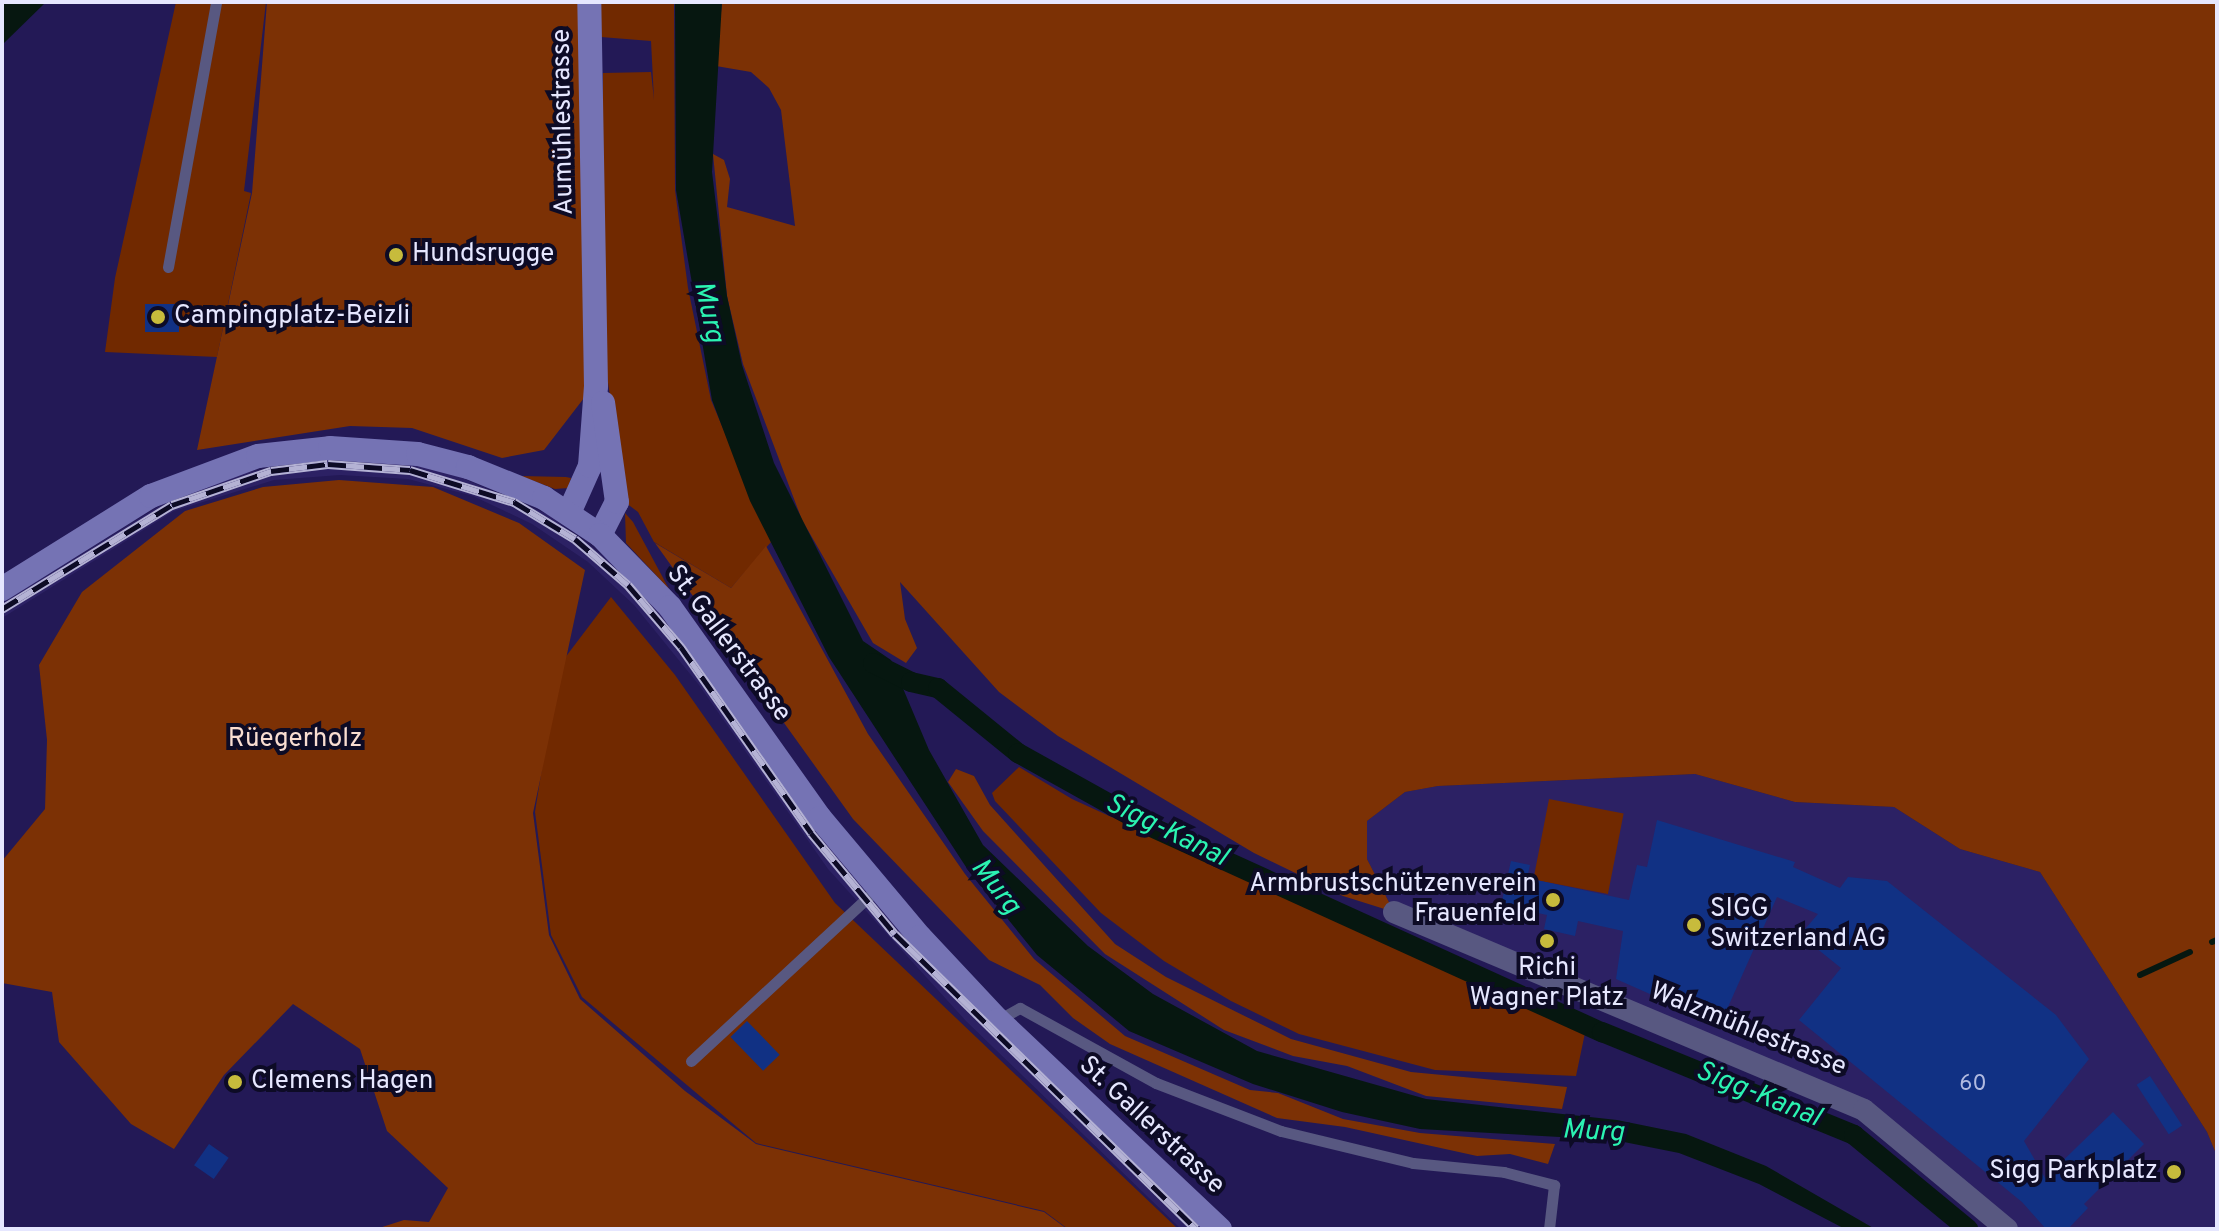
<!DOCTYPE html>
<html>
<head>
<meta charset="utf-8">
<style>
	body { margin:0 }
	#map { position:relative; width:2219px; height:1231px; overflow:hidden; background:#231956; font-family:Overpass,sans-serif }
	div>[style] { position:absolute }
	.built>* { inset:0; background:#2c2164 }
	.green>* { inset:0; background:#712900; transform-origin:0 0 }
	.forest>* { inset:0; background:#7c3105 }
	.water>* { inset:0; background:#061710 }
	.stream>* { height:6px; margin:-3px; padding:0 3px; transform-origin:3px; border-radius:3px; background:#061710 }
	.canal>* { height:20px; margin:-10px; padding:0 10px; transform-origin:10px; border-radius:10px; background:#061710 }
	.building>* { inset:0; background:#113184; transform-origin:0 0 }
	.lane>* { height:11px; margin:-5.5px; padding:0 5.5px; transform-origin:5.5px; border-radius:5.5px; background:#585881 }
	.street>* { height:22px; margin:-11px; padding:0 11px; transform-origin:11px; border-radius:11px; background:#585881 }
	.secondary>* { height:24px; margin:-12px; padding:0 12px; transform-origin:12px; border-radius:12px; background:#7573b4 }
	.rail>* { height:9px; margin-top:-4.5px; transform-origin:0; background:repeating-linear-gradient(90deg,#0d0b25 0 18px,#b4b2d4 0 36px); box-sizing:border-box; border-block:2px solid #b4b2d4 }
	.dots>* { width:22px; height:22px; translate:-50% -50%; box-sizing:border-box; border:4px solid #0d0b25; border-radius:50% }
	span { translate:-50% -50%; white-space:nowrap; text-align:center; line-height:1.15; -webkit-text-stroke:8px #0d0b25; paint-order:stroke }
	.number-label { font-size:22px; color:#b1bae0 }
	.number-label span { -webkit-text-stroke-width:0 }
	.street-label { font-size:26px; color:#e6e7ff }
	.poi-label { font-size:26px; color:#e6e7ff }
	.left { translate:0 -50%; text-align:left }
	.right { translate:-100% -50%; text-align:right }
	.park-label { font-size:26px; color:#f9ddd1 }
	.water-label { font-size:28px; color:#2bf3b2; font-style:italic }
	.frame { position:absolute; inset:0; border:4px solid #e6e7ff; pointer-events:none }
</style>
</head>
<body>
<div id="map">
	<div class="built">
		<div style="clip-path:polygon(330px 460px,411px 464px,453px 474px,547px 514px,612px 562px,663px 615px,790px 794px,928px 963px,1203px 1229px,1181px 1229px,966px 1021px,828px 869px,699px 685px,634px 605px,588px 562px,532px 524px,473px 496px,408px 479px,340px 475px,274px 480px,174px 511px,2px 618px,2px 603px,171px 499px,235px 474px)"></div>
		<div style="clip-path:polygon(1695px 774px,1795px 802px,1894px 807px,1960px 849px,2040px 872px,2207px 1132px,2217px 1156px,2217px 1229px,2007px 1229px,1864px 1110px,1394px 912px,1367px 859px,1367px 821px,1405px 792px,1438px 786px)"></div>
	</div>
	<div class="green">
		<div style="clip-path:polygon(176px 2px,266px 2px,244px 191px,251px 193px,217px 357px,105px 352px,115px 278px)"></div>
		<div style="clip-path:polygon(598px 2px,674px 2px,675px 190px,688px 288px,711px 400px,771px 542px,731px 588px,654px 542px,638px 512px,626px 503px,603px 349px,603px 73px,651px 72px,654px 100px,651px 41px,601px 37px)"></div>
		<div style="clip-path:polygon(521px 476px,566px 477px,571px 478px,568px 488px,555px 489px)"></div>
		<div style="clip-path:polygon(625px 513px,633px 522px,669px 589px,626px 543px)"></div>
		<div style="clip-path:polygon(611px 597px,675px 675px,835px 903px,1178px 1229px,1068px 1229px,1044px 1211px,756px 1143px,582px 997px,551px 935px,535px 812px,558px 667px)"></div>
		<div style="clip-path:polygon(1019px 767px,1072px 799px,1585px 1033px,1576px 1076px,1435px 1070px,1299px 1034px,1231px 1001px,1164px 961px,1101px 913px,995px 801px,992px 793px)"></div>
		<div style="left:1549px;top:799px;width:76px;height:82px;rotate:11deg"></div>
	</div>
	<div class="forest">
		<div style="clip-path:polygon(267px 2px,578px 2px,585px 62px,584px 398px,544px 450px,502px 458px,412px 428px,350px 426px,197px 450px,252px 193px)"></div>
		<div style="clip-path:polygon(722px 2px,2217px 2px,2217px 1156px,2207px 1132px,2040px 872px,1960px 849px,1894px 807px,1795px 802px,1695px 774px,1438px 786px,1405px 792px,1367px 821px,1367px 859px,1394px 912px,1343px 896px,1254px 853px,1058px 736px,999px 692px,900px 582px,905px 619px,917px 648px,906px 663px,873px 643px,802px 520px,743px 364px,727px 296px,713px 154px,724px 160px,730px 179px,727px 207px,795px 226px,781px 110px,769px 88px,751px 72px,716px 66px)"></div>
		<div style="clip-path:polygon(339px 480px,433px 487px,519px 523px,585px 570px,533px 813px,549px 935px,580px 999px,685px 1091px,756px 1144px,1044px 1212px,1067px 1229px,376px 1229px,404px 1220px,429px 1222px,448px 1188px,387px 1131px,360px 1049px,293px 1004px,224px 1075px,174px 1149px,131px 1124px,59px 1042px,52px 992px,2px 983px,2px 861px,45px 809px,47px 740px,39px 665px,82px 592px,185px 511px,263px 487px)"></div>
		<div style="clip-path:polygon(655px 543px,731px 588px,766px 546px,868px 734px,965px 874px,1034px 959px,1125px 1036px,1250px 1090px,1278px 1093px,1343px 1119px,1420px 1133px,1555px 1144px,1548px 1164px,1510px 1154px,1477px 1156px,1345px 1127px,1277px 1118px,1110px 1044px,1073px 1018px,1040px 985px,989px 960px,853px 819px)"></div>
		<div style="clip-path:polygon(956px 769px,974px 776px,990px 805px,1115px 944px,1166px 977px,1291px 1039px,1411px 1072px,1567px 1087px,1562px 1109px,1426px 1096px,1347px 1066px,1293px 1056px,1224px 1030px,1105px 954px,983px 831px,948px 782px)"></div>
	</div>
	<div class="water">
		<div style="clip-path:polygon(2px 2px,46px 2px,2px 45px)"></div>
		<div style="clip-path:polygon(675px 2px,722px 2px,712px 172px,727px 296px,742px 365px,774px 463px,863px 641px,891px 660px,929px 750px,983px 845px,1088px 946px,1153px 994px,1257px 1051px,1426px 1099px,1617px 1120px,1686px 1134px,1766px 1166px,1875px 1229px,1845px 1229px,1759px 1184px,1679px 1153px,1614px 1140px,1420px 1129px,1342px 1112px,1253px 1084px,1129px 1031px,1037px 955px,968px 870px,829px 657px,750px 501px,712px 400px,676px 190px)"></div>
	</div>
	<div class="stream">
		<div style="left:2212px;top:942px;width:5px;rotate:-22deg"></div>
		<div style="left:2140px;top:975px;width:55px;rotate:-24.7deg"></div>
	</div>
	<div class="canal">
		<div style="left:873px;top:663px;width:42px;rotate:26.6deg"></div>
		<div style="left:911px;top:682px;width:28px;rotate:13deg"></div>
		<div style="left:938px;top:688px;width:103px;rotate:39.1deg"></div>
		<div style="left:1018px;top:753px;width:150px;rotate:29.1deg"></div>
		<div style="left:1149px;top:826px;width:498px;rotate:24.5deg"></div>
		<div style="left:1602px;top:1032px;width:272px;rotate:22.2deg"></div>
		<div style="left:1854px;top:1135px;width:148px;rotate:39.5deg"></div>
	</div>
	<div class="building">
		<div style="left:145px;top:304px;width:34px;height:28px"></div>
		<div style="clip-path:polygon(1657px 820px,1795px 862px,1793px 867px,1840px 888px,1848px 877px,1887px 881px,2056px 1015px,2089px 1059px,2024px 1141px,2045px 1178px,2113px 1112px,2144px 1144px,2084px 1204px,2088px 1208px,2068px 1229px,2046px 1229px,2022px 1202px,1799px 1020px,1841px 968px,1800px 935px,1818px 914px,1777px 897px,1720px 1025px,1616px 979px,1623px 931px,1578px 921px,1575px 936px,1544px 929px,1547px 915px,1501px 905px,1511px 861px,1530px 865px,1527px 878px,1629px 900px,1637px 865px,1647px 867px)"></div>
		<div style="left:747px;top:1021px;width:47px;height:23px;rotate:46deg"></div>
		<div style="left:2150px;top:1076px;width:59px;height:16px;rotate:57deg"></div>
		<div style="left:209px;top:1144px;width:24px;height:26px;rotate:35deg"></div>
	</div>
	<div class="lane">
		<div style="left:168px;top:267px;width:269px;rotate:-79.7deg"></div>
		<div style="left:998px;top:1020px;width:25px;rotate:-29deg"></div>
		<div style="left:1020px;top:1008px;width:155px;rotate:28.9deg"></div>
		<div style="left:1156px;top:1083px;width:134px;rotate:21deg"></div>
		<div style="left:1281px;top:1131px;width:136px;rotate:13.6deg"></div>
		<div style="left:1413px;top:1163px;width:91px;rotate:5.6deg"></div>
		<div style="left:1504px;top:1172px;width:52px;rotate:14.6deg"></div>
		<div style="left:1554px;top:1185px;width:44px;rotate:96.5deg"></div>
		<div style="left:691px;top:1061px;width:253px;rotate:-42.8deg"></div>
	</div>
	<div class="street">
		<div style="left:1394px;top:912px;width:510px;rotate:22.84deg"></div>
		<div style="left:1864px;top:1110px;width:186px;rotate:39.8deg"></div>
	</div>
	<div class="secondary">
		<div style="left:569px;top:513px;width:51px;rotate:-65.9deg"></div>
		<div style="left:590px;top:466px;width:80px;rotate:-85.7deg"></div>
		<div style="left:596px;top:386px;width:384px;rotate:-91deg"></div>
		<div style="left:600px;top:535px;width:37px;rotate:-63deg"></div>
		<div style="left:617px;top:502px;width:100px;rotate:-98deg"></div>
		<div style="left:2px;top:589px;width:176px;rotate:-32deg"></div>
		<div style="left:151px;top:496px;width:114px;rotate:-20.5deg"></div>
		<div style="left:258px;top:456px;width:72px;rotate:-6.3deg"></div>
		<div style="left:330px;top:448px;width:88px;rotate:3.9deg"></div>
		<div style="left:418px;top:454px;width:52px;rotate:14.6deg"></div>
		<div style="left:468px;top:467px;width:82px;rotate:22.2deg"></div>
		<div style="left:544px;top:498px;width:67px;rotate:33.5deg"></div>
		<div style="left:600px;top:535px;width:100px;rotate:45.8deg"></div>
		<div style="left:670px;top:607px;width:259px;rotate:54.6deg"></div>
		<div style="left:820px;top:818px;width:155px;rotate:50deg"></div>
		<div style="left:920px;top:937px;width:114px;rotate:46.8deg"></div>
		<div style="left:998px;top:1020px;width:305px;rotate:43.3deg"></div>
	</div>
	<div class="rail">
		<div style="left:2px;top:609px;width:199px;rotate:-31.5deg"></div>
		<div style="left:172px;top:505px;width:105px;rotate:-19deg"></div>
		<div style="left:271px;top:471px;width:57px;rotate:-7deg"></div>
		<div style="left:328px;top:464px;width:82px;rotate:4.2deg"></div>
		<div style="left:410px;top:470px;width:109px;rotate:17.1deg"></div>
		<div style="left:514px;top:502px;width:71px;rotate:31.2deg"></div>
		<div style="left:575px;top:539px;width:70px;rotate:41deg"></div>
		<div style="left:628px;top:585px;width:82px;rotate:49.5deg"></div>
		<div style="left:681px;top:647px;width:227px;rotate:55deg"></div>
		<div style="left:811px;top:833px;width:131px;rotate:50.3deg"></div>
		<div style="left:895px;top:934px;width:421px;rotate:44.4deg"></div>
	</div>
	<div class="dots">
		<div style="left:396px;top:255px;background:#c7bb3c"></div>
		<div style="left:158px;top:317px;background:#c7bb3c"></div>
		<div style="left:1553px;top:900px;background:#c7bb3c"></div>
		<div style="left:1694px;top:925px;background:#c7bb3c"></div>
		<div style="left:1547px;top:941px;background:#c7bb3c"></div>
		<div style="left:235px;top:1082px;background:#c7bb3c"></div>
		<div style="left:2174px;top:1172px;background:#c7bb3c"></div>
	</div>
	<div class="number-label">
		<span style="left:1973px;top:1085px">60</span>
	</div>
	<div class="street-label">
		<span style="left:564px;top:122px;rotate:-91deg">Aumühlestrasse</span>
		<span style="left:728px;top:644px;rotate:53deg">St. Gallerstrasse</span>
		<span style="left:1748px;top:1030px;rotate:22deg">Walzmühlestrasse</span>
		<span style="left:1151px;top:1126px;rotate:43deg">St. Gallerstrasse</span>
	</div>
	<div class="poi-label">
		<span class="left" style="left:412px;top:255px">Hundsrugge</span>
		<span class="left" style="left:174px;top:317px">Campingplatz-Beizli</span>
		<span class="right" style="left:1537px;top:900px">Armbrustschützenverein<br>Frauenfeld</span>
		<span class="left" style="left:1710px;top:925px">SIGG<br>Switzerland AG</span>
		<span style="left:1547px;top:984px">Richi<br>Wagner Platz</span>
		<span class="left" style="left:251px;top:1082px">Clemens Hagen</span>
		<span class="right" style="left:2158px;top:1172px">Sigg Parkplatz</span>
	</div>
	<div class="park-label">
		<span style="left:295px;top:740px">Rüegerholz</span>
	</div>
	<div class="water-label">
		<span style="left:708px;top:312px;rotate:78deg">Murg</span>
		<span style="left:1166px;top:831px;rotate:26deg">Sigg-Kanal</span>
		<span style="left:995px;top:887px;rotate:52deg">Murg</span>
		<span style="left:1758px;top:1095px;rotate:22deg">Sigg-Kanal</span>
		<span style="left:1593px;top:1132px;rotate:3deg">Murg</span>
	</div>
	<div class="frame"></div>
</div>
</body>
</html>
